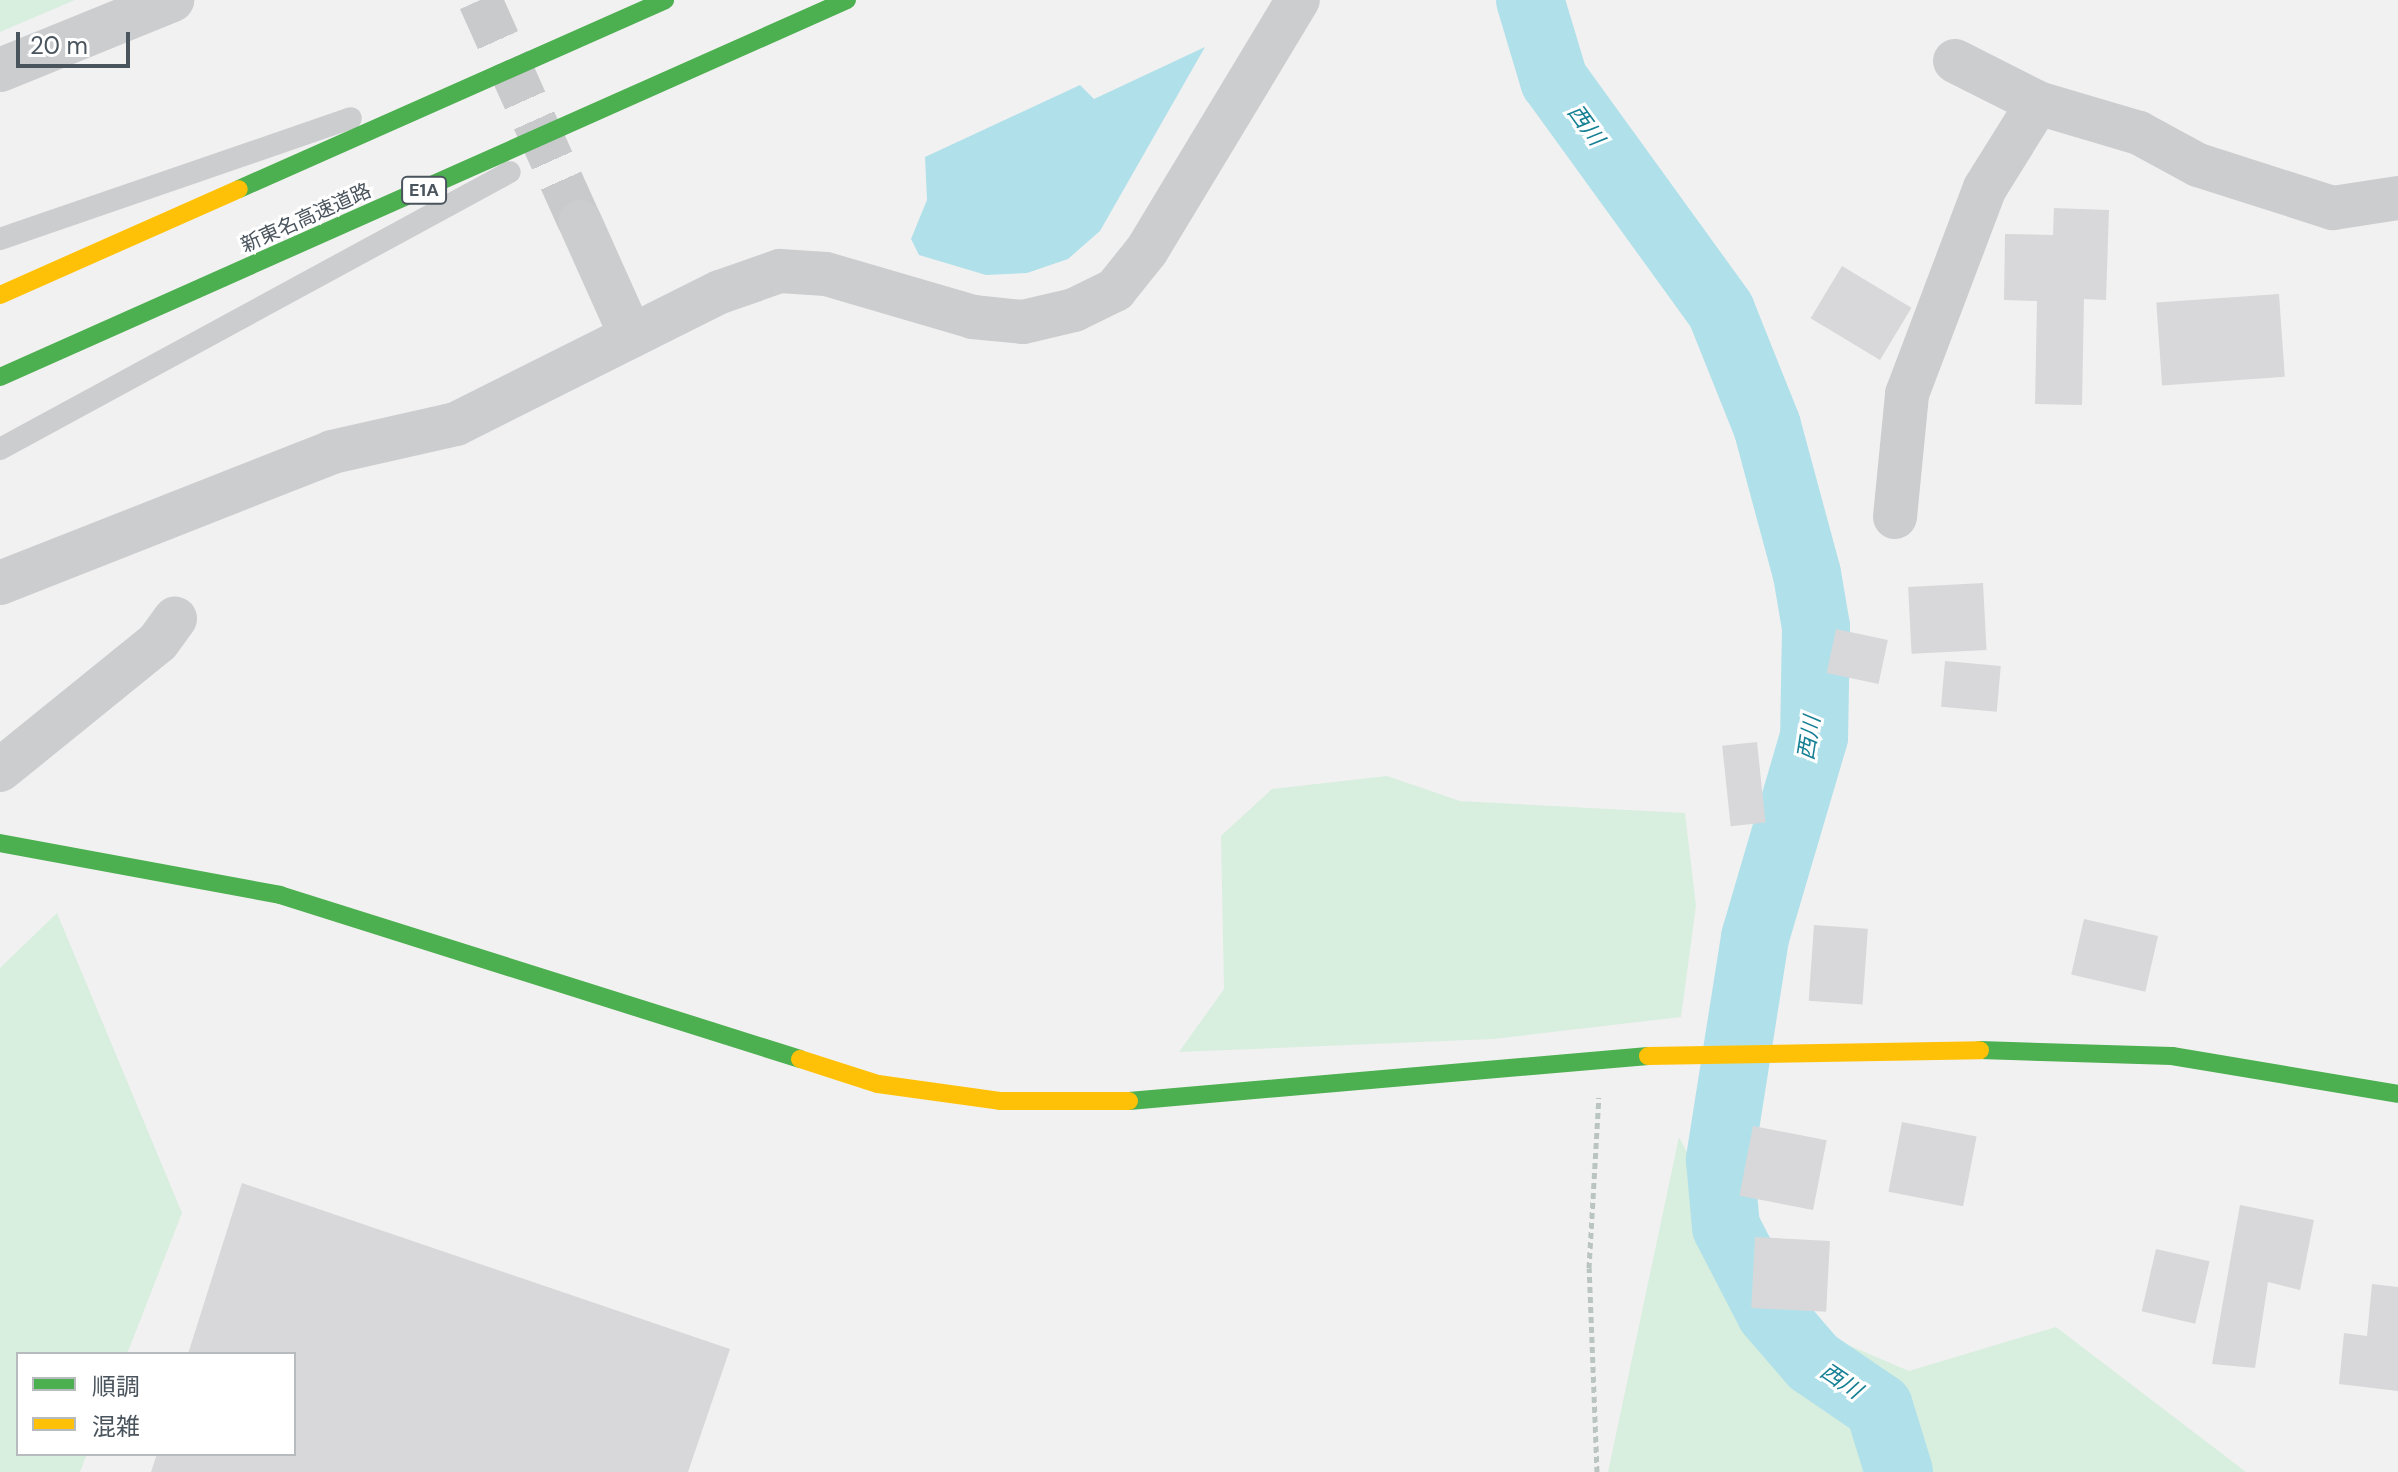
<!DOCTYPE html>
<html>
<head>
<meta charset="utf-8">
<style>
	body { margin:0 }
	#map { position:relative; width:2398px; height:1472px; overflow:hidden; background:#f2f1f1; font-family:"DM Sans","Noto Sans JP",sans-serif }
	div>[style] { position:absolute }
	.green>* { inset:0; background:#d8eedf }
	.water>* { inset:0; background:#b0e0e9 }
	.river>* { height:68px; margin:-34px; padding:0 34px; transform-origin:34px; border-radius:34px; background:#b0e0e9 }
	.building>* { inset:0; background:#d8d8da; transform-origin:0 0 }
	.street-tunnel>* { height:44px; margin-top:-22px; transform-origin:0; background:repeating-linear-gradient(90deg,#c8cacc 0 44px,transparent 0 66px) }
	.path>* { height:5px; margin-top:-2.5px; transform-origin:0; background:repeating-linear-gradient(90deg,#bac5c1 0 6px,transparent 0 10px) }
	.lane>* { height:22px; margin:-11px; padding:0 11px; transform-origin:11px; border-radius:11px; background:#cccdcf }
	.street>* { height:44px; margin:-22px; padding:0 22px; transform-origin:22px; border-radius:22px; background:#cccdcf }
	.fast>* { height:18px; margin:-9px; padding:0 9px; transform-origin:9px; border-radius:9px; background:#4caf50 }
	.slow>* { height:18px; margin:-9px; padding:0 9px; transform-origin:9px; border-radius:9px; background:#ffc107 }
	span { translate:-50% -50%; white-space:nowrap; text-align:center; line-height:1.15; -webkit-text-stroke:6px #fff; paint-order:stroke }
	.shield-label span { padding:2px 6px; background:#fff; border:2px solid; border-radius:6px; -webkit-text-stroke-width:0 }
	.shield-label { font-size:18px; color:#4a545d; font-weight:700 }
	.street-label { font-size:20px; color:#4a545d }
	.water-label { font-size:22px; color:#168094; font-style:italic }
	.legend { position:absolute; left:16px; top:1352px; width:280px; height:104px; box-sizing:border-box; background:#fff; border:2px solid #b7bbbe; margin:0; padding:10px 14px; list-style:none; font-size:24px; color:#4a545d }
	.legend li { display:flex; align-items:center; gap:16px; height:40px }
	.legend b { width:40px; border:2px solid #b7bbbe }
	.scale { position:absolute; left:16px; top:32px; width:114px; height:36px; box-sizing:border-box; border:4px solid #4a545d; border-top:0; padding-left:10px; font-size:24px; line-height:28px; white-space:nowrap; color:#4a545d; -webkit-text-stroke:6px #fff; paint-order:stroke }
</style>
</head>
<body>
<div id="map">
	<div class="green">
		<div style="clip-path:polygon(0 0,75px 0,0 32px)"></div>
		<div style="clip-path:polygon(1387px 776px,1460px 801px,1685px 813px,1696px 906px,1681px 1017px,1493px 1039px,1179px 1052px,1224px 989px,1221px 836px,1272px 789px)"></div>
		<div style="clip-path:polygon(57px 913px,182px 1213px,127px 1354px,18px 1354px,18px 1454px,87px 1454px,80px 1472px,0 1472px,0 968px)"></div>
		<div style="clip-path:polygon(1679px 1137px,1771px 1312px,1909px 1371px,2056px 1327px,2246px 1472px,1608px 1472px)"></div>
	</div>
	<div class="water">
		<div style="clip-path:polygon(1205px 47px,1100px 231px,1068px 259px,1027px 273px,986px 275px,919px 255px,911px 239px,927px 200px,925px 157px,1080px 85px,1094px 99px)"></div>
	</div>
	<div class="river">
		<div style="left:1530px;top:0;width:84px;rotate:73.3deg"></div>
		<div style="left:1554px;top:80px;width:285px;rotate:54.1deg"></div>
		<div style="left:1721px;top:311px;width:124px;rotate:68.2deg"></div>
		<div style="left:1767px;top:426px;width:153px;rotate:74.9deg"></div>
		<div style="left:1807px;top:574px;width:54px;rotate:80.4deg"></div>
		<div style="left:1816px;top:627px;width:110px;rotate:91deg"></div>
		<div style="left:1814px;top:737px;width:209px;rotate:106.4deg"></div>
		<div style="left:1755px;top:938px;width:225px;rotate:99deg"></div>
		<div style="left:1720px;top:1160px;width:67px;rotate:84.9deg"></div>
		<div style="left:1726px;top:1227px;width:96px;rotate:62.6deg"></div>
		<div style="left:1770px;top:1312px;width:66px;rotate:49.3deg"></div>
		<div style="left:1813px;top:1362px;width:80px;rotate:34.3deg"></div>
		<div style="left:1879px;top:1407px;width:68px;rotate:72.9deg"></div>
	</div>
	<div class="building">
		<div style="clip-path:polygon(2054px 208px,2109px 210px,2106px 300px,2084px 299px,2082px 405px,2035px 404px,2037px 301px,2004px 300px,2005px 234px,2053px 235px)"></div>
		<div style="left:1842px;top:266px;width:81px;height:61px;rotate:31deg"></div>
		<div style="left:2279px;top:294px;width:83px;height:123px;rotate:86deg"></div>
		<div style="left:1983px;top:583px;width:67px;height:75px;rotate:87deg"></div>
		<div style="left:1836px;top:629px;width:53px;height:45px;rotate:12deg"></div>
		<div style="left:1945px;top:661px;width:56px;height:46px;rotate:5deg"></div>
		<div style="left:1757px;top:742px;width:81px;height:35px;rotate:84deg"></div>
		<div style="left:2084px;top:919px;width:76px;height:57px;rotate:13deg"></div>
		<div style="left:1814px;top:925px;width:54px;height:76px;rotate:4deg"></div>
		<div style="left:1902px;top:1122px;width:76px;height:71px;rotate:11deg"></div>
		<div style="left:1753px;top:1126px;width:75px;height:71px;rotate:11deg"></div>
		<div style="clip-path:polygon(242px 1183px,730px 1349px,688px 1472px,151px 1472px,157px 1454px,294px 1454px,294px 1354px,188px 1354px)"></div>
		<div style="clip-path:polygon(2240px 1205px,2314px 1220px,2300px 1290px,2268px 1282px,2255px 1368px,2212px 1364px)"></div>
		<div style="left:1755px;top:1237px;width:75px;height:71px;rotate:3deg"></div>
		<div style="left:2156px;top:1249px;width:55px;height:64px;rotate:13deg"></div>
		<div style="clip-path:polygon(2372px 1284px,2398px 1287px,2398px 1391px,2339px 1384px,2344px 1333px,2367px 1336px)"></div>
	</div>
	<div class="street-tunnel">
		<div style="left:480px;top:0;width:243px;rotate:65.8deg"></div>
	</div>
	<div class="path">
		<div style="left:1597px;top:1472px;width:204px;rotate:-92.2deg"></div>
		<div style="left:1589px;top:1268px;width:171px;rotate:-86.7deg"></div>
	</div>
	<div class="lane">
		<div style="left:0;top:239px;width:371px;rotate:-19deg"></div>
		<div style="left:0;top:449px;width:580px;rotate:-28.51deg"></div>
	</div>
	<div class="street">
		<div style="left:1955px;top:61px;width:93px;rotate:26.8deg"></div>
		<div style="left:2038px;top:103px;width:105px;rotate:16.5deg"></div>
		<div style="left:2139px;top:133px;width:67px;rotate:28.5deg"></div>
		<div style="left:2198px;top:165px;width:142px;rotate:17.7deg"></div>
		<div style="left:2333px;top:208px;width:66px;rotate:-8.7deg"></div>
		<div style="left:0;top:70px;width:186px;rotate:-22.1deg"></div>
		<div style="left:580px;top:222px;width:125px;rotate:65.9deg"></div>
		<div style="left:1895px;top:517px;width:124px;rotate:-84.4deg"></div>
		<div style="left:1907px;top:394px;width:220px;rotate:-69.3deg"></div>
		<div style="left:1985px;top:188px;width:100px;rotate:-58.1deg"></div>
		<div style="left:0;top:583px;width:357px;rotate:-21.5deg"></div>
		<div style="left:332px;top:452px;width:127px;rotate:-12.7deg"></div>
		<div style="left:456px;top:424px;width:295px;rotate:-26.6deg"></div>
		<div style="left:720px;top:292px;width:64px;rotate:-19.3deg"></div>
		<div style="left:780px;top:271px;width:46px;rotate:3.7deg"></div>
		<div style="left:826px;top:274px;width:153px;rotate:16.3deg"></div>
		<div style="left:973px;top:317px;width:50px;rotate:5.7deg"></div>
		<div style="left:1023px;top:322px;width:52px;rotate:-13.2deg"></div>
		<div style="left:1074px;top:310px;width:46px;rotate:-26deg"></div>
		<div style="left:1115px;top:290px;width:51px;rotate:-51.3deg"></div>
		<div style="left:1147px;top:250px;width:292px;rotate:-58.9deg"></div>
		<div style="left:0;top:770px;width:203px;rotate:-39deg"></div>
		<div style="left:158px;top:642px;width:29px;rotate:-54deg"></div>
	</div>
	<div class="fast">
		<div style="left:239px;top:189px;width:466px;rotate:-23.9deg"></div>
		<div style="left:0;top:377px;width:927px;rotate:-23.99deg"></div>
		<div style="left:0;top:843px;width:285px;rotate:10.5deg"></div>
		<div style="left:280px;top:895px;width:545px;rotate:17.5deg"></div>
		<div style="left:1980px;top:1050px;width:192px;rotate:1.8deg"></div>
		<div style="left:2172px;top:1056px;width:229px;rotate:9.5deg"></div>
		<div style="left:1129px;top:1101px;width:521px;rotate:-4.96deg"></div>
	</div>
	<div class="slow">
		<div style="left:0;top:295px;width:261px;rotate:-23.9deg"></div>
		<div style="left:1648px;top:1056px;width:332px;rotate:-1deg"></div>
		<div style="left:800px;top:1059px;width:82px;rotate:17.8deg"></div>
		<div style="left:878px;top:1084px;width:123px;rotate:7.9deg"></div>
		<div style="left:1000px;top:1101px;width:129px"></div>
	</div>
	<div class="shield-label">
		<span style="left:424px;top:190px">E1A</span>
	</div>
	<div class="street-label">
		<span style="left:306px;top:218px;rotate:-24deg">新東名高速道路</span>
	</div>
	<div class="water-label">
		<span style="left:1586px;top:125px;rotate:54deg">西川</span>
		<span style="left:1809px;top:738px;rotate:-81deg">西川</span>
		<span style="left:1841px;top:1381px;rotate:34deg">西川</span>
	</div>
	<ul class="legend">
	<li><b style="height:10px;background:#4caf50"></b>順調</li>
	<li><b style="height:10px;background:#ffc107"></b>混雑</li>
	</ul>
	<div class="scale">20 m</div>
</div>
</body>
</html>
